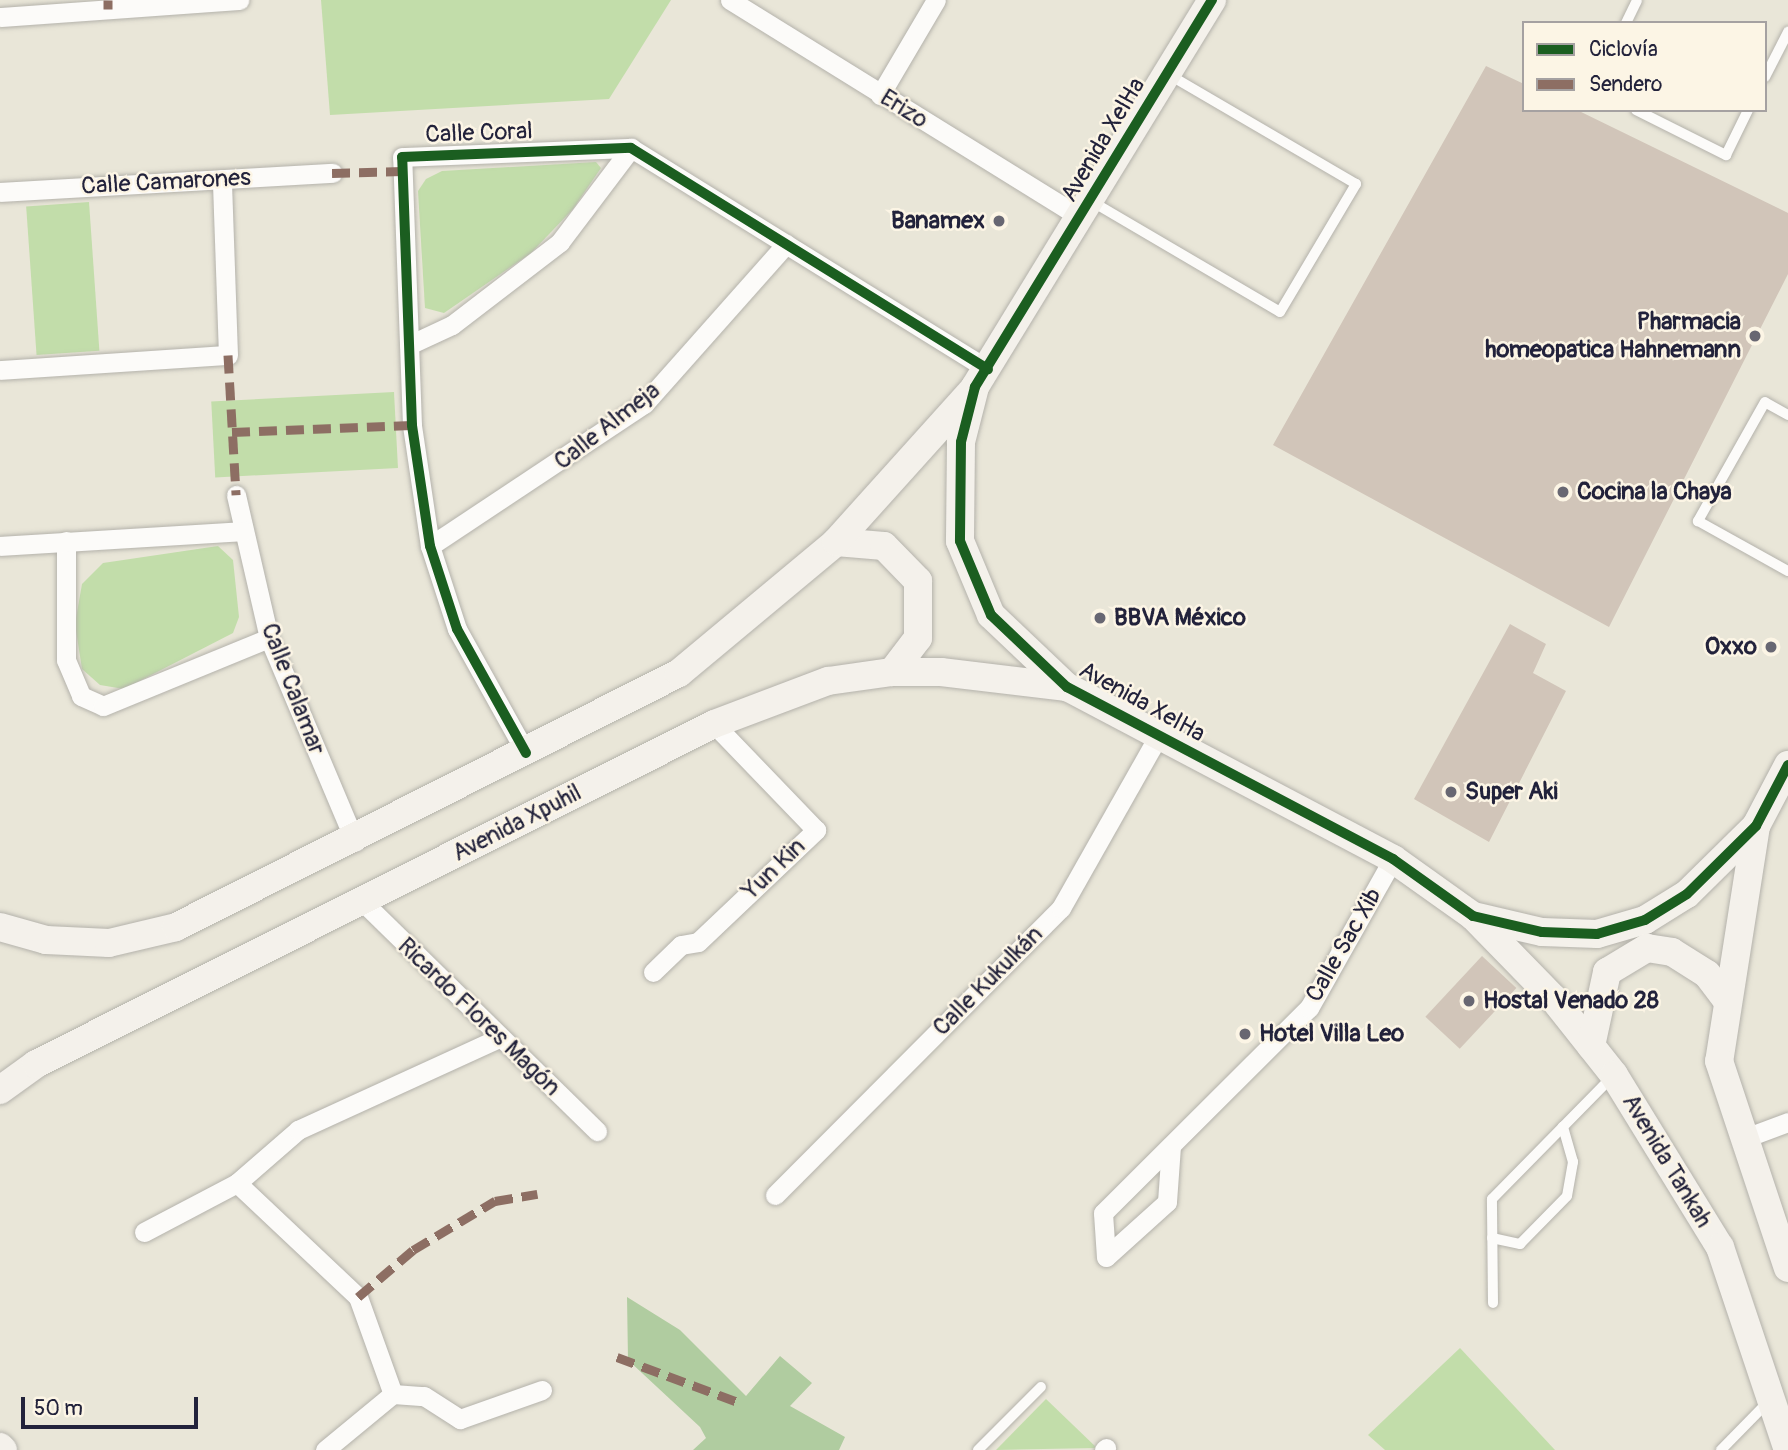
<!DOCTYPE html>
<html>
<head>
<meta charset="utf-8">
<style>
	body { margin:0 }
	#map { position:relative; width:1788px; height:1450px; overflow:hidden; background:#e9e6d8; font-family:Pangolin,sans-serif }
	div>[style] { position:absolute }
	.green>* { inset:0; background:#c2ddaa; transform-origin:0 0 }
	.forest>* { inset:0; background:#b0cca0 }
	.building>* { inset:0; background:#d1c5b9; transform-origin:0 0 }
	.roads { filter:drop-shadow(0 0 2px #b4b2ab) drop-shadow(0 0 2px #b4b2ab) }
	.lane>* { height:10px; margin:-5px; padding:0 5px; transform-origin:5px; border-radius:5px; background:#fcfbf9 }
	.street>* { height:19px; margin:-9.5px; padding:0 9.5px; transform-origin:9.5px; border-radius:9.5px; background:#fcfbf9 }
	.secondary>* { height:28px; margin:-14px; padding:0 14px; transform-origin:14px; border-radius:14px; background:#f4f1eb }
	.quiet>* { height:9px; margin-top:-4.5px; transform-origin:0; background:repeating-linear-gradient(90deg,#8d6e63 0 18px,transparent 0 27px) }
	.cycleway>* { height:10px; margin:-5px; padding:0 5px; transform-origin:5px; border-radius:5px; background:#1b5e20 }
	.dots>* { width:19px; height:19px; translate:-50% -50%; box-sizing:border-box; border:4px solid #fcf5e5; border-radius:50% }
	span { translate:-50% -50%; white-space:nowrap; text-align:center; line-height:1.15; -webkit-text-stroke:5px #fcf5e5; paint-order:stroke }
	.street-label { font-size:24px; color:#22223b }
	.poi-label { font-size:24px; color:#22223b; font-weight:700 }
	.right { translate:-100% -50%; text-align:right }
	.left { translate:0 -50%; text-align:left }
	.legend { position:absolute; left:1522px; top:21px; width:245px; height:91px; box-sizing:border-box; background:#fcf5e5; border:2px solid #a5a1a1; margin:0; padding:9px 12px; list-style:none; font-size:21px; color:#22223b }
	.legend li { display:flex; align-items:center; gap:14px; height:35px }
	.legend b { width:35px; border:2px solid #a5a1a1 }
	.scale { position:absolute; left:21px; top:1397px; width:177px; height:32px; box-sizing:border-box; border:4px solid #22223b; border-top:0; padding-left:9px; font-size:21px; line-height:24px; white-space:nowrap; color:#22223b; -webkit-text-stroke:5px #fcf5e5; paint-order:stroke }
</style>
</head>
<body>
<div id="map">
	<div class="green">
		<div style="clip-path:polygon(321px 0,671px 0,609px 99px,330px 115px)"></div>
		<div style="clip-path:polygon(596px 162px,601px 168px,573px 209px,531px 253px,444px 313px,425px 308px,418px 191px,426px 179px,442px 171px)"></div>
		<div style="left:89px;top:202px;width:149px;height:63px;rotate:86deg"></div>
		<div style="left:394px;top:392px;width:76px;height:183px;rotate:87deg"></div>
		<div style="clip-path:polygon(218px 546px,233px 560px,239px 617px,233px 633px,124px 689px,100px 685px,82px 669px,75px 624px,82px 584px,103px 563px)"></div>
		<div style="clip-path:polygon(1460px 1348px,1555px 1450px,1385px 1450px,1368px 1435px)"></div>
		<div style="clip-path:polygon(1046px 1399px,1097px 1448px,996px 1450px)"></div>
	</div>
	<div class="forest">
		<div style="clip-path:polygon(627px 1297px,680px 1330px,746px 1396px,780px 1356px,812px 1383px,790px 1406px,845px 1437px,839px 1450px,693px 1450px,706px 1438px,700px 1427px,628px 1360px)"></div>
	</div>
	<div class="building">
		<div style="clip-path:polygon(1486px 66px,1524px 84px,1524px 110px,1577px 110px,1788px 213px,1788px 274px,1609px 627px,1273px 445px)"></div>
		<div style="clip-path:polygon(1510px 624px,1546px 644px,1533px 673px,1566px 691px,1489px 842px,1414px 799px)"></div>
		<div style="left:1482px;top:956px;width:47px;height:83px;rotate:43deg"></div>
	</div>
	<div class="roads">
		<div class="lane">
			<div style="left:1626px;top:23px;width:25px;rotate:-64deg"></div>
			<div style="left:1765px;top:77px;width:51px;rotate:-62.9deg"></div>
			<div style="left:1636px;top:110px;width:101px;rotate:26.6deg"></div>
			<div style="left:1726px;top:155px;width:50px;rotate:-63.9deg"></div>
			<div style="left:1091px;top:201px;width:219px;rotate:30.4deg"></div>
			<div style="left:1280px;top:312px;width:149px;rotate:-59.3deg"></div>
			<div style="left:1356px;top:184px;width:218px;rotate:-149.7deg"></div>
			<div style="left:1788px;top:415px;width:26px;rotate:-151deg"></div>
			<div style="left:1765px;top:402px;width:137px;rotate:119.4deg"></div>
			<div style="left:1698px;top:521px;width:103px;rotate:29.1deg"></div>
			<div style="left:1492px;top:1238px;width:29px;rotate:12deg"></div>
			<div style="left:1520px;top:1244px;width:67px;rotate:-45.6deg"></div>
			<div style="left:1567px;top:1196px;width:35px;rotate:-80deg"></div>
			<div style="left:1573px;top:1162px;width:37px;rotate:-106deg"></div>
			<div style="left:1493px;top:1303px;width:104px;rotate:-90.6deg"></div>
			<div style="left:1492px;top:1199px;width:170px;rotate:-45.5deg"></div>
			<div style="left:978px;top:1450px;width:89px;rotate:-45deg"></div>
			<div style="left:1721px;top:1450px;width:67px;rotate:-45.6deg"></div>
		</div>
		<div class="street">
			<div style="left:730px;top:0;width:413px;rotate:31.8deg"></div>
			<div style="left:0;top:17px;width:240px;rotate:-4.1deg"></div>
			<div style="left:880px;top:95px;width:110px;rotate:-59.5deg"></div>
			<div style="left:0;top:192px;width:333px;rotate:-3.3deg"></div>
			<div style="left:409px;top:345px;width:47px;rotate:-24.9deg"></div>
			<div style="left:452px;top:325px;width:136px;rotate:-37.5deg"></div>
			<div style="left:560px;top:242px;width:118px;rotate:-52.9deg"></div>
			<div style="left:0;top:370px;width:228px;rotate:-3.8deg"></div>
			<div style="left:228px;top:355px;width:176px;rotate:-92deg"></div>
			<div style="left:236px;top:495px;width:147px;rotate:77deg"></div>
			<div style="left:269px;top:638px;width:221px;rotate:67.1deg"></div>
			<div style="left:66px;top:541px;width:119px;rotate:90deg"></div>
			<div style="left:66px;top:660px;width:39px;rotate:67deg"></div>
			<div style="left:81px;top:696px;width:24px;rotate:24deg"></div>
			<div style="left:103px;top:706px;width:179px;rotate:-22.3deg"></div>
			<div style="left:0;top:546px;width:244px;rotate:-3.5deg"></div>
			<div style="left:430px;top:546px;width:257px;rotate:-33.6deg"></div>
			<div style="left:644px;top:404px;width:214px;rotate:-48.4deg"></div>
			<div style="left:526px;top:753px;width:142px;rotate:-119.1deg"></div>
			<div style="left:457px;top:629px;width:87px;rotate:-108deg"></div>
			<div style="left:430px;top:546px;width:122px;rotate:-98.5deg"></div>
			<div style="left:412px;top:425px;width:268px;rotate:-92.1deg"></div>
			<div style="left:402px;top:157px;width:229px;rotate:-2.3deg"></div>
			<div style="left:631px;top:148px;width:420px;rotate:31.8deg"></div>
			<div style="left:362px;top:901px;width:329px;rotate:44.4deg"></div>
			<div style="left:653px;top:972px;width:39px;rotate:-44deg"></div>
			<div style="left:681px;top:945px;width:17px;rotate:-10deg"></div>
			<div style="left:698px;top:942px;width:163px;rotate:-43.5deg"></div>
			<div style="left:816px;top:830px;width:147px;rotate:-133.9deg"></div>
			<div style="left:1745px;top:1138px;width:46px;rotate:-20.4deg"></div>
			<div style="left:1171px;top:1146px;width:56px;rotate:94.1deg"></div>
			<div style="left:1167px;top:1202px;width:82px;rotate:138deg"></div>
			<div style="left:1106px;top:1257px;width:44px;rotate:-93.9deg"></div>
			<div style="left:1103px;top:1213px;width:291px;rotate:-44.9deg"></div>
			<div style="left:1309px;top:1008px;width:171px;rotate:-60.6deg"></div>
			<div style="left:237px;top:1183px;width:81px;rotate:-41deg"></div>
			<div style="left:298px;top:1130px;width:219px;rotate:-24.6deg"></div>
			<div style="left:775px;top:1195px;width:405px;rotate:-45.1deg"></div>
			<div style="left:1061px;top:908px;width:199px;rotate:-60.5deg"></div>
			<div style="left:144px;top:1232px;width:105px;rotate:-27.8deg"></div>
			<div style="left:237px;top:1183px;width:166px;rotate:43.3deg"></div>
			<div style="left:358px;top:1297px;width:103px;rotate:70.2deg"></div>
			<div style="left:325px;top:1450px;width:88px;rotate:-39.5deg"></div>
			<div style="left:393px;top:1394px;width:31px;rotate:4deg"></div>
			<div style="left:424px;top:1396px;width:43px;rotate:32.6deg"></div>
			<div style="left:460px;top:1419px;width:87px;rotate:-19.5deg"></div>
			<div style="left:1104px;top:1450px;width:3px;rotate:-45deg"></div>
		</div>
		<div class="secondary">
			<div style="left:1212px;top:0;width:454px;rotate:121.5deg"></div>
			<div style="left:975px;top:387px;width:57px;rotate:104.3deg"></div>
			<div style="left:961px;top:442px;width:99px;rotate:90.6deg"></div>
			<div style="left:960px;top:541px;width:80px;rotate:67.3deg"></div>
			<div style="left:991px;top:615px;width:105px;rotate:43.5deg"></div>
			<div style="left:1067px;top:687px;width:369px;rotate:27.8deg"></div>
			<div style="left:1393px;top:859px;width:98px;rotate:35.5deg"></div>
			<div style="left:1473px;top:916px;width:71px;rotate:13.1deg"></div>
			<div style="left:1542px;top:932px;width:55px;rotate:2.1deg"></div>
			<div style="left:1597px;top:934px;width:50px;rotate:-16.3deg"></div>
			<div style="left:1645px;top:920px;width:49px;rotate:-31.8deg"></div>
			<div style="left:1687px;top:894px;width:97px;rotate:-44.6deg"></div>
			<div style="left:1756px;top:826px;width:69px;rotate:-62.3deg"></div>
			<div style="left:836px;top:542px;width:48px;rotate:4.8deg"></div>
			<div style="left:884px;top:546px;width:49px;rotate:45.8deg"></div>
			<div style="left:918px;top:581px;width:57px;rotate:90deg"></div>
			<div style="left:918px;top:638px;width:43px;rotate:127.4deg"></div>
			<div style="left:1756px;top:826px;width:238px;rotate:98.9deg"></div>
			<div style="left:1719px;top:1061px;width:218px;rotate:71.6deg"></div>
			<div style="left:1475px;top:918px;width:112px;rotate:45.7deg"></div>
			<div style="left:1553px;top:998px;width:98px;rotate:51.6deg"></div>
			<div style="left:1614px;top:1075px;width:202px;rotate:58.4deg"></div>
			<div style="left:1720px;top:1247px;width:214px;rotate:71.5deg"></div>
			<div style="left:0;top:927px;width:48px;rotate:15.8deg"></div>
			<div style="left:46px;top:940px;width:63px;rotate:2.7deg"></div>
			<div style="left:109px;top:943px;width:69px;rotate:-13.4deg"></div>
			<div style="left:176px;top:927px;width:563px;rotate:-26.79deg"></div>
			<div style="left:679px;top:673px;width:204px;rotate:-39.8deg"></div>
			<div style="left:836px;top:542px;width:202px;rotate:-48deg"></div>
			<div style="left:1591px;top:1046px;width:76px;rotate:-77.8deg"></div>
			<div style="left:1607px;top:972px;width:47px;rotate:-31deg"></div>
			<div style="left:1647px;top:948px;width:25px;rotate:9deg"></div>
			<div style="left:1672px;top:952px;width:41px;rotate:32.2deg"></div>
			<div style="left:1707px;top:974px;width:34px;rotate:53deg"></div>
			<div style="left:0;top:1090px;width:44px;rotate:-35.8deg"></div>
			<div style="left:36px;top:1064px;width:758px;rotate:-26.63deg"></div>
			<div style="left:714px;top:724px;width:122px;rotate:-20.7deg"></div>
			<div style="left:828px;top:681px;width:65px;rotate:-8deg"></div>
			<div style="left:892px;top:672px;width:49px"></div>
			<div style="left:941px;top:672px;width:127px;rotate:6.8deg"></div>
			<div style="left:0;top:1447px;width:4px;rotate:45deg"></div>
		</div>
	</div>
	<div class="quiet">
		<div style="left:108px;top:0;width:9px;rotate:90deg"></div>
		<div style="left:332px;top:173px;width:71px;rotate:-1.6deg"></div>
		<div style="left:228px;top:355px;width:140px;rotate:86.7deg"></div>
		<div style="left:232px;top:432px;width:180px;rotate:-2.2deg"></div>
		<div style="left:358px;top:1297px;width:72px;rotate:-40.5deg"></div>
		<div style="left:413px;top:1250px;width:96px;rotate:-30.9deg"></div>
		<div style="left:495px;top:1201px;width:43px;rotate:-9.5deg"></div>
		<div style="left:617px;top:1357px;width:129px;rotate:20.4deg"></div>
	</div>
	<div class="cycleway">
		<div style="left:1212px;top:0;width:454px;rotate:121.5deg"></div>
		<div style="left:975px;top:387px;width:57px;rotate:104.3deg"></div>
		<div style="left:961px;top:442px;width:99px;rotate:90.6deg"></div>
		<div style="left:960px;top:541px;width:80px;rotate:67.3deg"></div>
		<div style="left:991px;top:615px;width:105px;rotate:43.5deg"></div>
		<div style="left:1067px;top:687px;width:369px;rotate:27.8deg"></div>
		<div style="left:1393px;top:859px;width:98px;rotate:35.5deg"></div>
		<div style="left:1473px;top:916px;width:71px;rotate:13.1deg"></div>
		<div style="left:1542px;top:932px;width:55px;rotate:2.1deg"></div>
		<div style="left:1597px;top:934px;width:50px;rotate:-16.3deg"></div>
		<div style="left:1645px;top:920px;width:49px;rotate:-31.8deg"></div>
		<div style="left:1687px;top:894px;width:97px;rotate:-44.6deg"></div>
		<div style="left:1756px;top:826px;width:69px;rotate:-62.3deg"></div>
		<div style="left:526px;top:753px;width:142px;rotate:-119.1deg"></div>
		<div style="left:457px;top:629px;width:87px;rotate:-108deg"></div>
		<div style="left:430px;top:546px;width:122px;rotate:-98.5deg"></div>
		<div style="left:412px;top:425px;width:268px;rotate:-92.1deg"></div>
		<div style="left:402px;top:157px;width:229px;rotate:-2.3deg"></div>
		<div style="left:631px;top:148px;width:420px;rotate:31.8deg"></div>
	</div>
	<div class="dots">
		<div style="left:999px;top:221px;background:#686772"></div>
		<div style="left:1755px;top:336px;background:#686772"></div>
		<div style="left:1563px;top:492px;background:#686772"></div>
		<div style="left:1100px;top:618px;background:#686772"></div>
		<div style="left:1771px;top:647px;background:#686772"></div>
		<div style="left:1451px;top:792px;background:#686772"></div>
		<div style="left:1469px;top:1001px;background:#686772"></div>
		<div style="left:1245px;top:1034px;background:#686772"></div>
	</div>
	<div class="street-label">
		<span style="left:904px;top:109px;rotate:32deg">Erizo</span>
		<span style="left:479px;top:133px;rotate:-2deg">Calle Coral</span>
		<span style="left:1103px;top:140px;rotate:-59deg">Avenida XelHa</span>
		<span style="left:166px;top:182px;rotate:-3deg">Calle Camarones</span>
		<span style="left:607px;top:426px;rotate:-38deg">Calle Almeja</span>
		<span style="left:293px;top:689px;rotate:69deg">Calle Calamar</span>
		<span style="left:1142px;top:702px;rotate:29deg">Avenida XelHa</span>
		<span style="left:517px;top:823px;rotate:-27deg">Avenida Xpuhil</span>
		<span style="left:774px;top:869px;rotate:-44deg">Yun Kin</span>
		<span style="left:1344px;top:945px;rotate:-60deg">Calle Sac Xib</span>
		<span style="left:988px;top:981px;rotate:-45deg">Calle Kukulkán</span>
		<span style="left:479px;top:1017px;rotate:44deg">Ricardo Flores Magón</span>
		<span style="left:1667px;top:1161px;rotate:59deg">Avenida Tankah</span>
	</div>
	<div class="poi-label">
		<span class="right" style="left:985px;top:221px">Banamex</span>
		<span class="right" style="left:1741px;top:336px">Pharmacia<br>homeopatica Hahnemann</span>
		<span class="left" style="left:1577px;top:492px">Cocina la Chaya</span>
		<span class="left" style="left:1114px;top:618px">BBVA México</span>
		<span class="right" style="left:1757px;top:647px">Oxxo</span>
		<span class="left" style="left:1465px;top:792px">Super Aki</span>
		<span class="left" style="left:1483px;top:1001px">Hostal Venado 28</span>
		<span class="left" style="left:1259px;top:1034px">Hotel Villa Leo</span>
	</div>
	<ul class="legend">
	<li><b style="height:9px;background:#1b5e20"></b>Ciclovía</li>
	<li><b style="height:9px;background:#8d6e63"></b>Sendero</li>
	</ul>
	<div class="scale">50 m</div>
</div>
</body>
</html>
